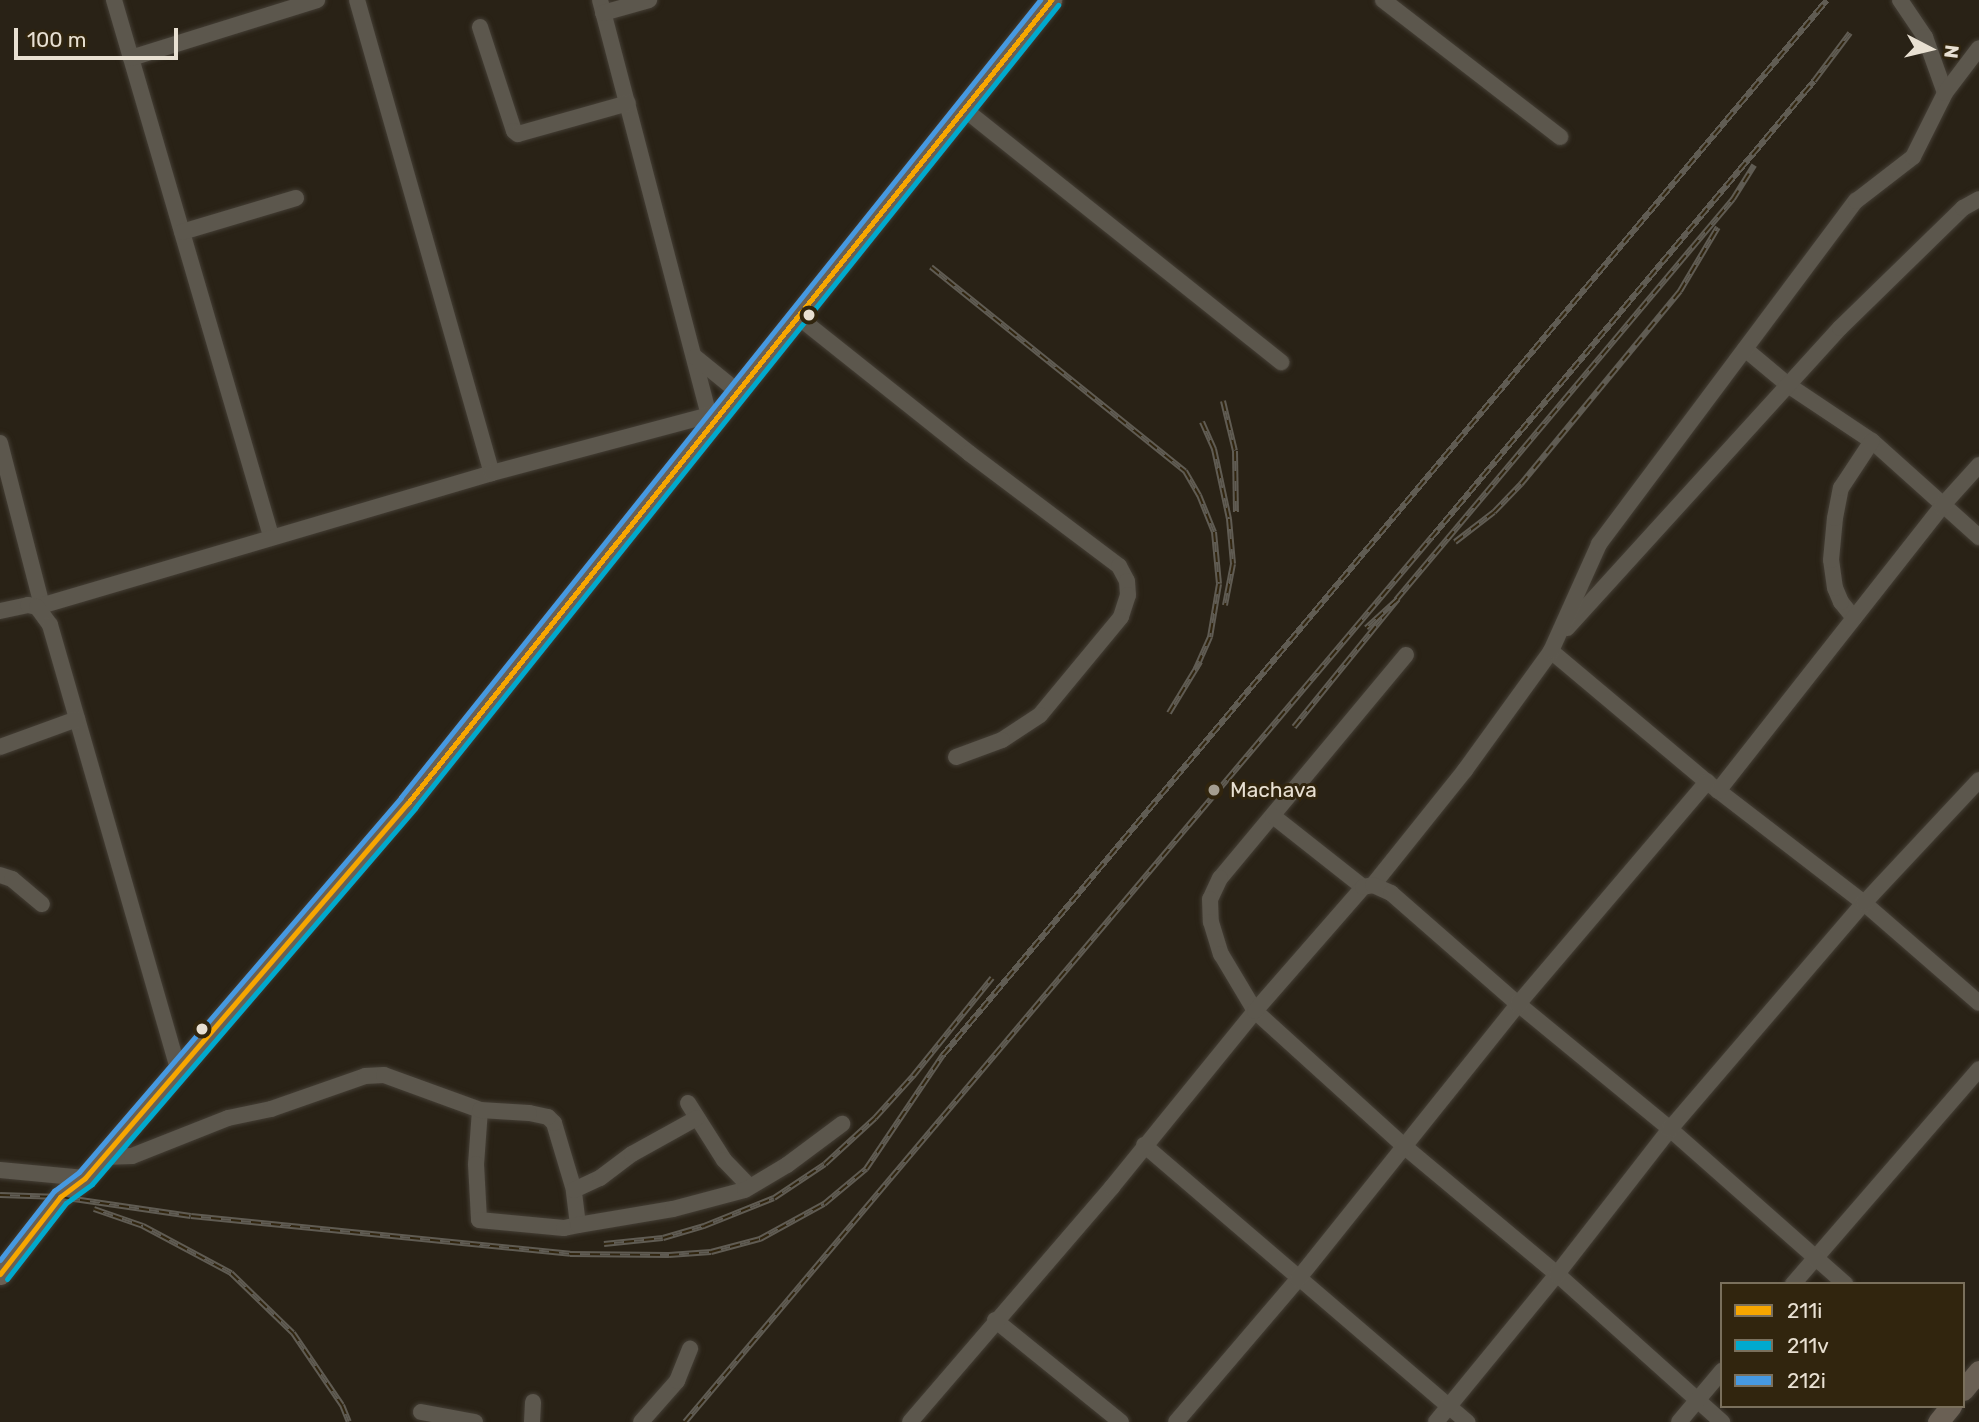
<!DOCTYPE html>
<html>
<head>
<meta charset="utf-8">
<style>
	body { margin:0 }
	#map { position:relative; width:1979px; height:1422px; overflow:hidden; background:#292216; font-family:Rubik,sans-serif }
	div>[style] { position:absolute }
	.roads { filter:drop-shadow(0 0 2px #443e35) drop-shadow(0 0 2px #443e35) }
	.minor>* { height:16px; margin:-8px; padding:0 8px; transform-origin:8px; border-radius:8px; background:#5c574d }
	.major>* { height:21px; margin:-10.5px; padding:0 10.5px; transform-origin:10.5px; border-radius:10.5px; background:#6a6054 }
	.rail>* { height:6px; margin-top:-3px; transform-origin:0; background:repeating-linear-gradient(90deg,#31250e 0 10px,#605c53 0 20px); box-sizing:border-box; border-block:2px solid #605c53 }
	.bus-1>* { height:5px; margin:-2.5px; padding:0 2.5px; transform-origin:2.5px; border-radius:2.5px; background:#f7a600 }
	.bus-2>* { height:5px; margin:-2.5px; padding:0 2.5px; transform-origin:2.5px; border-radius:2.5px; background:#00a9ce }
	.bus-3>* { height:5px; margin:-2.5px; padding:0 2.5px; transform-origin:2.5px; border-radius:2.5px; background:#4699e1 }
	.dots>* { width:19px; height:19px; translate:-50% -50%; box-sizing:border-box; border:4px solid #31250e; border-radius:50% }
	span { translate:-50% -50%; white-space:nowrap; text-align:center; line-height:1.15; -webkit-text-stroke:6px #31250e; paint-order:stroke }
	.poi-label { font-size:21px; color:#e8e0d2 }
	.left { translate:0 -50%; text-align:left }
	.legend { position:absolute; left:1720px; top:1282px; width:245px; height:126px; box-sizing:border-box; background:#31250e; border:2px solid #7a705c; margin:0; padding:9px 12px; list-style:none; font-size:21px; color:#e8e0d2 }
	.legend li { display:flex; align-items:center; gap:14px; height:35px }
	.legend b { width:35px; border:2px solid #7a705c }
	.north { position:absolute; left:1895px; top:14px; width:70px; height:70px; -webkit-text-stroke:5px #31250e; paint-order:stroke; rotate:97deg; font-size:19px; font-weight:700; line-height:28px; text-align:center; color:#e8e0d2 }
	.north::after { content:''; display:block; margin:auto; width:24px; height:32px; background:#e8e0d2; clip-path:polygon(50% 0,100% 100%,50% 72%,0 100%) }
	.scale { position:absolute; left:14px; top:28px; width:164px; height:32px; box-sizing:border-box; border:4px solid #e8e0d2; border-top:0; padding-left:9px; font-size:21px; line-height:24px; white-space:nowrap; color:#e8e0d2; -webkit-text-stroke:5px #31250e; paint-order:stroke }
</style>
</head>
<body>
<div id="map">
	<div class="roads">
		<div class="minor">
			<div style="left:114px;top:0;width:559px;rotate:73.67deg"></div>
			<div style="left:357px;top:0;width:492px;rotate:74.1deg"></div>
			<div style="left:600px;top:0;width:438px;rotate:75.3deg"></div>
			<div style="left:1383px;top:0;width:224px;rotate:37.7deg"></div>
			<div style="left:1900px;top:0;width:45px;rotate:56deg"></div>
			<div style="left:1925px;top:37px;width:59px;rotate:70.3deg"></div>
			<div style="left:603px;top:13px;width:48px;rotate:-15.8deg"></div>
			<div style="left:480px;top:27px;width:109px;rotate:71.9deg"></div>
			<div style="left:514px;top:131px;width:5px;rotate:37deg"></div>
			<div style="left:518px;top:134px;width:114px;rotate:-15.7deg"></div>
			<div style="left:131px;top:58px;width:195px;rotate:-17.3deg"></div>
			<div style="left:964px;top:109px;width:406px;rotate:38.6deg"></div>
			<div style="left:182px;top:232px;width:119px;rotate:-16.6deg"></div>
			<div style="left:797px;top:316px;width:220px;rotate:38.5deg"></div>
			<div style="left:969px;top:453px;width:188px;rotate:37deg"></div>
			<div style="left:1119px;top:566px;width:17px;rotate:62deg"></div>
			<div style="left:1127px;top:581px;width:14px;rotate:86deg"></div>
			<div style="left:1128px;top:595px;width:23px;rotate:108deg"></div>
			<div style="left:1121px;top:617px;width:127px;rotate:129.6deg"></div>
			<div style="left:1040px;top:715px;width:45px;rotate:146.7deg"></div>
			<div style="left:1002px;top:740px;width:49px;rotate:159.7deg"></div>
			<div style="left:1745px;top:349px;width:56px;rotate:39.9deg"></div>
			<div style="left:1788px;top:385px;width:101px;rotate:33.7deg"></div>
			<div style="left:1872px;top:441px;width:144px;rotate:41.9deg"></div>
			<div style="left:695px;top:357px;width:54px;rotate:39deg"></div>
			<div style="left:0;top:443px;width:167px;rotate:75.5deg"></div>
			<div style="left:37px;top:607px;width:474px;rotate:-16.4deg"></div>
			<div style="left:492px;top:473px;width:226px;rotate:-14.9deg"></div>
			<div style="left:0;top:611px;width:29px;rotate:-12deg"></div>
			<div style="left:28px;top:605px;width:9px;rotate:13deg"></div>
			<div style="left:37px;top:607px;width:22px;rotate:54deg"></div>
			<div style="left:50px;top:625px;width:461px;rotate:73.9deg"></div>
			<div style="left:1854px;top:618px;width:21px;rotate:-129deg"></div>
			<div style="left:1841px;top:602px;width:15px;rotate:-113deg"></div>
			<div style="left:1835px;top:588px;width:28px;rotate:-98deg"></div>
			<div style="left:1831px;top:560px;width:42px;rotate:-84.6deg"></div>
			<div style="left:1835px;top:518px;width:31px;rotate:-79deg"></div>
			<div style="left:1841px;top:488px;width:56px;rotate:-56.6deg"></div>
			<div style="left:1567px;top:628px;width:406px;rotate:-47.7deg"></div>
			<div style="left:1840px;top:328px;width:172px;rotate:-44.3deg"></div>
			<div style="left:1963px;top:208px;width:18px;rotate:-29deg"></div>
			<div style="left:1551px;top:651px;width:204px;rotate:40deg"></div>
			<div style="left:1707px;top:782px;width:198px;rotate:37.6deg"></div>
			<div style="left:1864px;top:903px;width:152px;rotate:41deg"></div>
			<div style="left:1406px;top:655px;width:290px;rotate:129.8deg"></div>
			<div style="left:1220px;top:878px;width:23px;rotate:115deg"></div>
			<div style="left:1210px;top:899px;width:23px;rotate:88deg"></div>
			<div style="left:1211px;top:922px;width:34px;rotate:73deg"></div>
			<div style="left:1221px;top:954px;width:66px;rotate:59.2deg"></div>
			<div style="left:1255px;top:1011px;width:202px;rotate:42.2deg"></div>
			<div style="left:1405px;top:1147px;width:198px;rotate:39.9deg"></div>
			<div style="left:1557px;top:1274px;width:222px;rotate:41.9deg"></div>
			<div style="left:0;top:747px;width:82px;rotate:-20deg"></div>
			<div style="left:1718px;top:791px;width:362px;rotate:-51.8deg"></div>
			<div style="left:1942px;top:506px;width:55px;rotate:-47.9deg"></div>
			<div style="left:1273px;top:816px;width:115px;rotate:38.3deg"></div>
			<div style="left:0;top:875px;width:13px;rotate:18deg"></div>
			<div style="left:12px;top:879px;width:39px;rotate:40deg"></div>
			<div style="left:1373px;top:885px;width:147px;rotate:-51.3deg"></div>
			<div style="left:1465px;top:770px;width:147px;rotate:-54.1deg"></div>
			<div style="left:1551px;top:651px;width:117px;rotate:-65.8deg"></div>
			<div style="left:1599px;top:544px;width:429px;rotate:-53.2deg"></div>
			<div style="left:1856px;top:201px;width:72px;rotate:-37.7deg"></div>
			<div style="left:1913px;top:157px;width:72px;rotate:-63.4deg"></div>
			<div style="left:1945px;top:93px;width:56px;rotate:-52.9deg"></div>
			<div style="left:688px;top:1103px;width:67px;rotate:57.7deg"></div>
			<div style="left:724px;top:1160px;width:36px;rotate:46deg"></div>
			<div style="left:1144px;top:1145px;width:426px;rotate:40.6deg"></div>
			<div style="left:102px;top:1157px;width:30px;rotate:-2deg"></div>
			<div style="left:132px;top:1156px;width:103px;rotate:-21.6deg"></div>
			<div style="left:228px;top:1118px;width:44px;rotate:-11.8deg"></div>
			<div style="left:271px;top:1109px;width:100px;rotate:-19.3deg"></div>
			<div style="left:365px;top:1076px;width:19px;rotate:-3deg"></div>
			<div style="left:384px;top:1075px;width:102px;rotate:20deg"></div>
			<div style="left:480px;top:1110px;width:54px;rotate:94.2deg"></div>
			<div style="left:476px;top:1164px;width:56px;rotate:86.9deg"></div>
			<div style="left:479px;top:1220px;width:85px;rotate:5.4deg"></div>
			<div style="left:564px;top:1228px;width:14px;rotate:-12deg"></div>
			<div style="left:578px;top:1225px;width:35px;rotate:-97deg"></div>
			<div style="left:574px;top:1190px;width:70px;rotate:-106.6deg"></div>
			<div style="left:554px;top:1123px;width:8px;rotate:-135deg"></div>
			<div style="left:548px;top:1117px;width:19px;rotate:-168deg"></div>
			<div style="left:529px;top:1113px;width:49px;rotate:-176.5deg"></div>
			<div style="left:0;top:1170px;width:85px;rotate:5.4deg"></div>
			<div style="left:574px;top:1190px;width:29px;rotate:-25deg"></div>
			<div style="left:600px;top:1178px;width:40px;rotate:-37deg"></div>
			<div style="left:632px;top:1154px;width:74px;rotate:-29deg"></div>
			<div style="left:578px;top:1225px;width:96px;rotate:-9.6deg"></div>
			<div style="left:673px;top:1209px;width:74px;rotate:-14.8deg"></div>
			<div style="left:745px;top:1190px;width:49px;rotate:-30.8deg"></div>
			<div style="left:787px;top:1165px;width:69px;rotate:-36.7deg"></div>
			<div style="left:1793px;top:1284px;width:284px;rotate:-49.1deg"></div>
			<div style="left:995px;top:1320px;width:162px;rotate:39deg"></div>
			<div style="left:421px;top:1412px;width:55px;rotate:10.5deg"></div>
			<div style="left:532px;top:1422px;width:20px;rotate:-87deg"></div>
			<div style="left:641px;top:1422px;width:55px;rotate:-48.7deg"></div>
			<div style="left:677px;top:1381px;width:35px;rotate:-68deg"></div>
			<div style="left:910px;top:1422px;width:310px;rotate:-49.3deg"></div>
			<div style="left:1112px;top:1187px;width:227px;rotate:-50.9deg"></div>
			<div style="left:1255px;top:1011px;width:164px;rotate:-48.9deg"></div>
			<div style="left:1363px;top:887px;width:10px;rotate:-11deg"></div>
			<div style="left:1373px;top:885px;width:20px;rotate:24deg"></div>
			<div style="left:1391px;top:893px;width:169px;rotate:41.2deg"></div>
			<div style="left:1518px;top:1004px;width:197px;rotate:39.4deg"></div>
			<div style="left:1670px;top:1129px;width:234px;rotate:41.5deg"></div>
			<div style="left:1176px;top:1422px;width:188px;rotate:-49.5deg"></div>
			<div style="left:1298px;top:1279px;width:352px;rotate:-51.3deg"></div>
			<div style="left:1518px;top:1004px;width:292px;rotate:-49.6deg"></div>
			<div style="left:1436px;top:1422px;width:191px;rotate:-50.7deg"></div>
			<div style="left:1557px;top:1274px;width:184px;rotate:-52.1deg"></div>
			<div style="left:1670px;top:1129px;width:298px;rotate:-49.4deg"></div>
			<div style="left:1864px;top:903px;width:168px;rotate:-46.9deg"></div>
			<div style="left:1679px;top:1422px;width:67px;rotate:-49.9deg"></div>
		</div>
		<div class="major">
			<div style="left:0;top:1274px;width:98px;rotate:-52.1deg"></div>
			<div style="left:60px;top:1197px;width:31px;rotate:-37deg"></div>
			<div style="left:85px;top:1178px;width:495px;rotate:-49.3deg"></div>
			<div style="left:408px;top:803px;width:1029px;rotate:-51.31deg"></div>
			<div style="left:1963px;top:1390px;width:25px;rotate:-50deg"></div>
			<div style="left:1938px;top:1422px;width:21px;rotate:-51deg"></div>
		</div>
	</div>
	<div class="rail">
		<div style="left:931px;top:267px;width:326px;rotate:38.8deg"></div>
		<div style="left:1185px;top:471px;width:28px;rotate:60deg"></div>
		<div style="left:1199px;top:495px;width:40px;rotate:68deg"></div>
		<div style="left:1214px;top:532px;width:52px;rotate:84.5deg"></div>
		<div style="left:1219px;top:584px;width:54px;rotate:99.6deg"></div>
		<div style="left:1210px;top:637px;width:35px;rotate:114deg"></div>
		<div style="left:1223px;top:401px;width:51px;rotate:76.5deg"></div>
		<div style="left:1235px;top:451px;width:61px;rotate:89.1deg"></div>
		<div style="left:1202px;top:422px;width:30px;rotate:66deg"></div>
		<div style="left:1214px;top:449px;width:72px;rotate:77.9deg"></div>
		<div style="left:1229px;top:519px;width:45px;rotate:84.9deg"></div>
		<div style="left:1233px;top:564px;width:42px;rotate:101deg"></div>
		<div style="left:1455px;top:542px;width:49px;rotate:-37.6deg"></div>
		<div style="left:1494px;top:512px;width:39px;rotate:-46deg"></div>
		<div style="left:1521px;top:484px;width:250px;rotate:-50.5deg"></div>
		<div style="left:1680px;top:291px;width:74px;rotate:-59.3deg"></div>
		<div style="left:1396px;top:600px;width:524px;rotate:-49.96deg"></div>
		<div style="left:1733px;top:199px;width:40px;rotate:-58deg"></div>
		<div style="left:1169px;top:713px;width:60px;rotate:-58.7deg"></div>
		<div style="left:1294px;top:727px;width:165px;rotate:-50.9deg"></div>
		<div style="left:1398px;top:599px;width:43px;rotate:137.8deg"></div>
		<div style="left:0;top:1195px;width:60px;rotate:1.9deg"></div>
		<div style="left:60px;top:1197px;width:132px;rotate:8.3deg"></div>
		<div style="left:191px;top:1216px;width:381px;rotate:5.7deg"></div>
		<div style="left:570px;top:1254px;width:99px;rotate:0.6deg"></div>
		<div style="left:669px;top:1255px;width:42px;rotate:-4.1deg"></div>
		<div style="left:711px;top:1252px;width:51px;rotate:-14.9deg"></div>
		<div style="left:760px;top:1239px;width:73px;rotate:-28.7deg"></div>
		<div style="left:824px;top:1204px;width:55px;rotate:-39.8deg"></div>
		<div style="left:866px;top:1169px;width:138px;rotate:-56deg"></div>
		<div style="left:943px;top:1055px;width:1376px;rotate:-50.04deg"></div>
		<div style="left:94px;top:1209px;width:52px;rotate:19.1deg"></div>
		<div style="left:143px;top:1226px;width:100px;rotate:28.1deg"></div>
		<div style="left:231px;top:1273px;width:86px;rotate:44.1deg"></div>
		<div style="left:293px;top:1333px;width:87px;rotate:55.8deg"></div>
		<div style="left:342px;top:1405px;width:18px;rotate:68deg"></div>
		<div style="left:604px;top:1244px;width:59px;rotate:-5.8deg"></div>
		<div style="left:663px;top:1238px;width:43px;rotate:-16.3deg"></div>
		<div style="left:704px;top:1226px;width:75px;rotate:-21.8deg"></div>
		<div style="left:774px;top:1198px;width:61px;rotate:-33.7deg"></div>
		<div style="left:825px;top:1164px;width:68px;rotate:-42.6deg"></div>
		<div style="left:875px;top:1118px;width:57px;rotate:-47.9deg"></div>
		<div style="left:913px;top:1076px;width:126px;rotate:-51.1deg"></div>
		<div style="left:685px;top:1422px;width:1157px;rotate:-49.84deg"></div>
		<div style="left:1431px;top:538px;width:596px;rotate:-50.03deg"></div>
		<div style="left:1814px;top:81px;width:60px;rotate:-53.1deg"></div>
	</div>
	<div class="bus-1">
		<div style="left:0;top:1274px;width:98px;rotate:-52.1deg"></div>
		<div style="left:60px;top:1197px;width:31px;rotate:-37deg"></div>
		<div style="left:85px;top:1178px;width:495px;rotate:-49.3deg"></div>
		<div style="left:408px;top:803px;width:1029px;rotate:-51.31deg"></div>
	</div>
	<div class="bus-2">
		<div style="left:7px;top:1279px;width:96px;rotate:-52.2deg"></div>
		<div style="left:66px;top:1203px;width:32px;rotate:-36deg"></div>
		<div style="left:92px;top:1184px;width:496px;rotate:-49.3deg"></div>
		<div style="left:415px;top:808px;width:1029px;rotate:-51.31deg"></div>
	</div>
	<div class="bus-3">
		<div style="left:0;top:1260px;width:88px;rotate:-52deg"></div>
		<div style="left:54px;top:1191px;width:31px;rotate:-37deg"></div>
		<div style="left:79px;top:1172px;width:494px;rotate:-49.3deg"></div>
		<div style="left:401px;top:797px;width:1022px;rotate:-51.28deg"></div>
	</div>
	<div class="dots">
		<div style="left:809px;top:315px;background:#e8e0d2"></div>
		<div style="left:1214px;top:790px;background:#a59e90"></div>
		<div style="left:202px;top:1029px;background:#e8e0d2"></div>
	</div>
	<div class="poi-label">
		<span class="left" style="left:1230px;top:790px">Machava</span>
	</div>
	<ul class="legend">
	<li><b style="height:9px;background:#f7a600"></b>211i</li>
	<li><b style="height:9px;background:#00a9ce"></b>211v</li>
	<li><b style="height:9px;background:#4699e1"></b>212i</li>
	</ul>
	<div class="north">N</div>
	<div class="scale">100 m</div>
</div>
</body>
</html>
